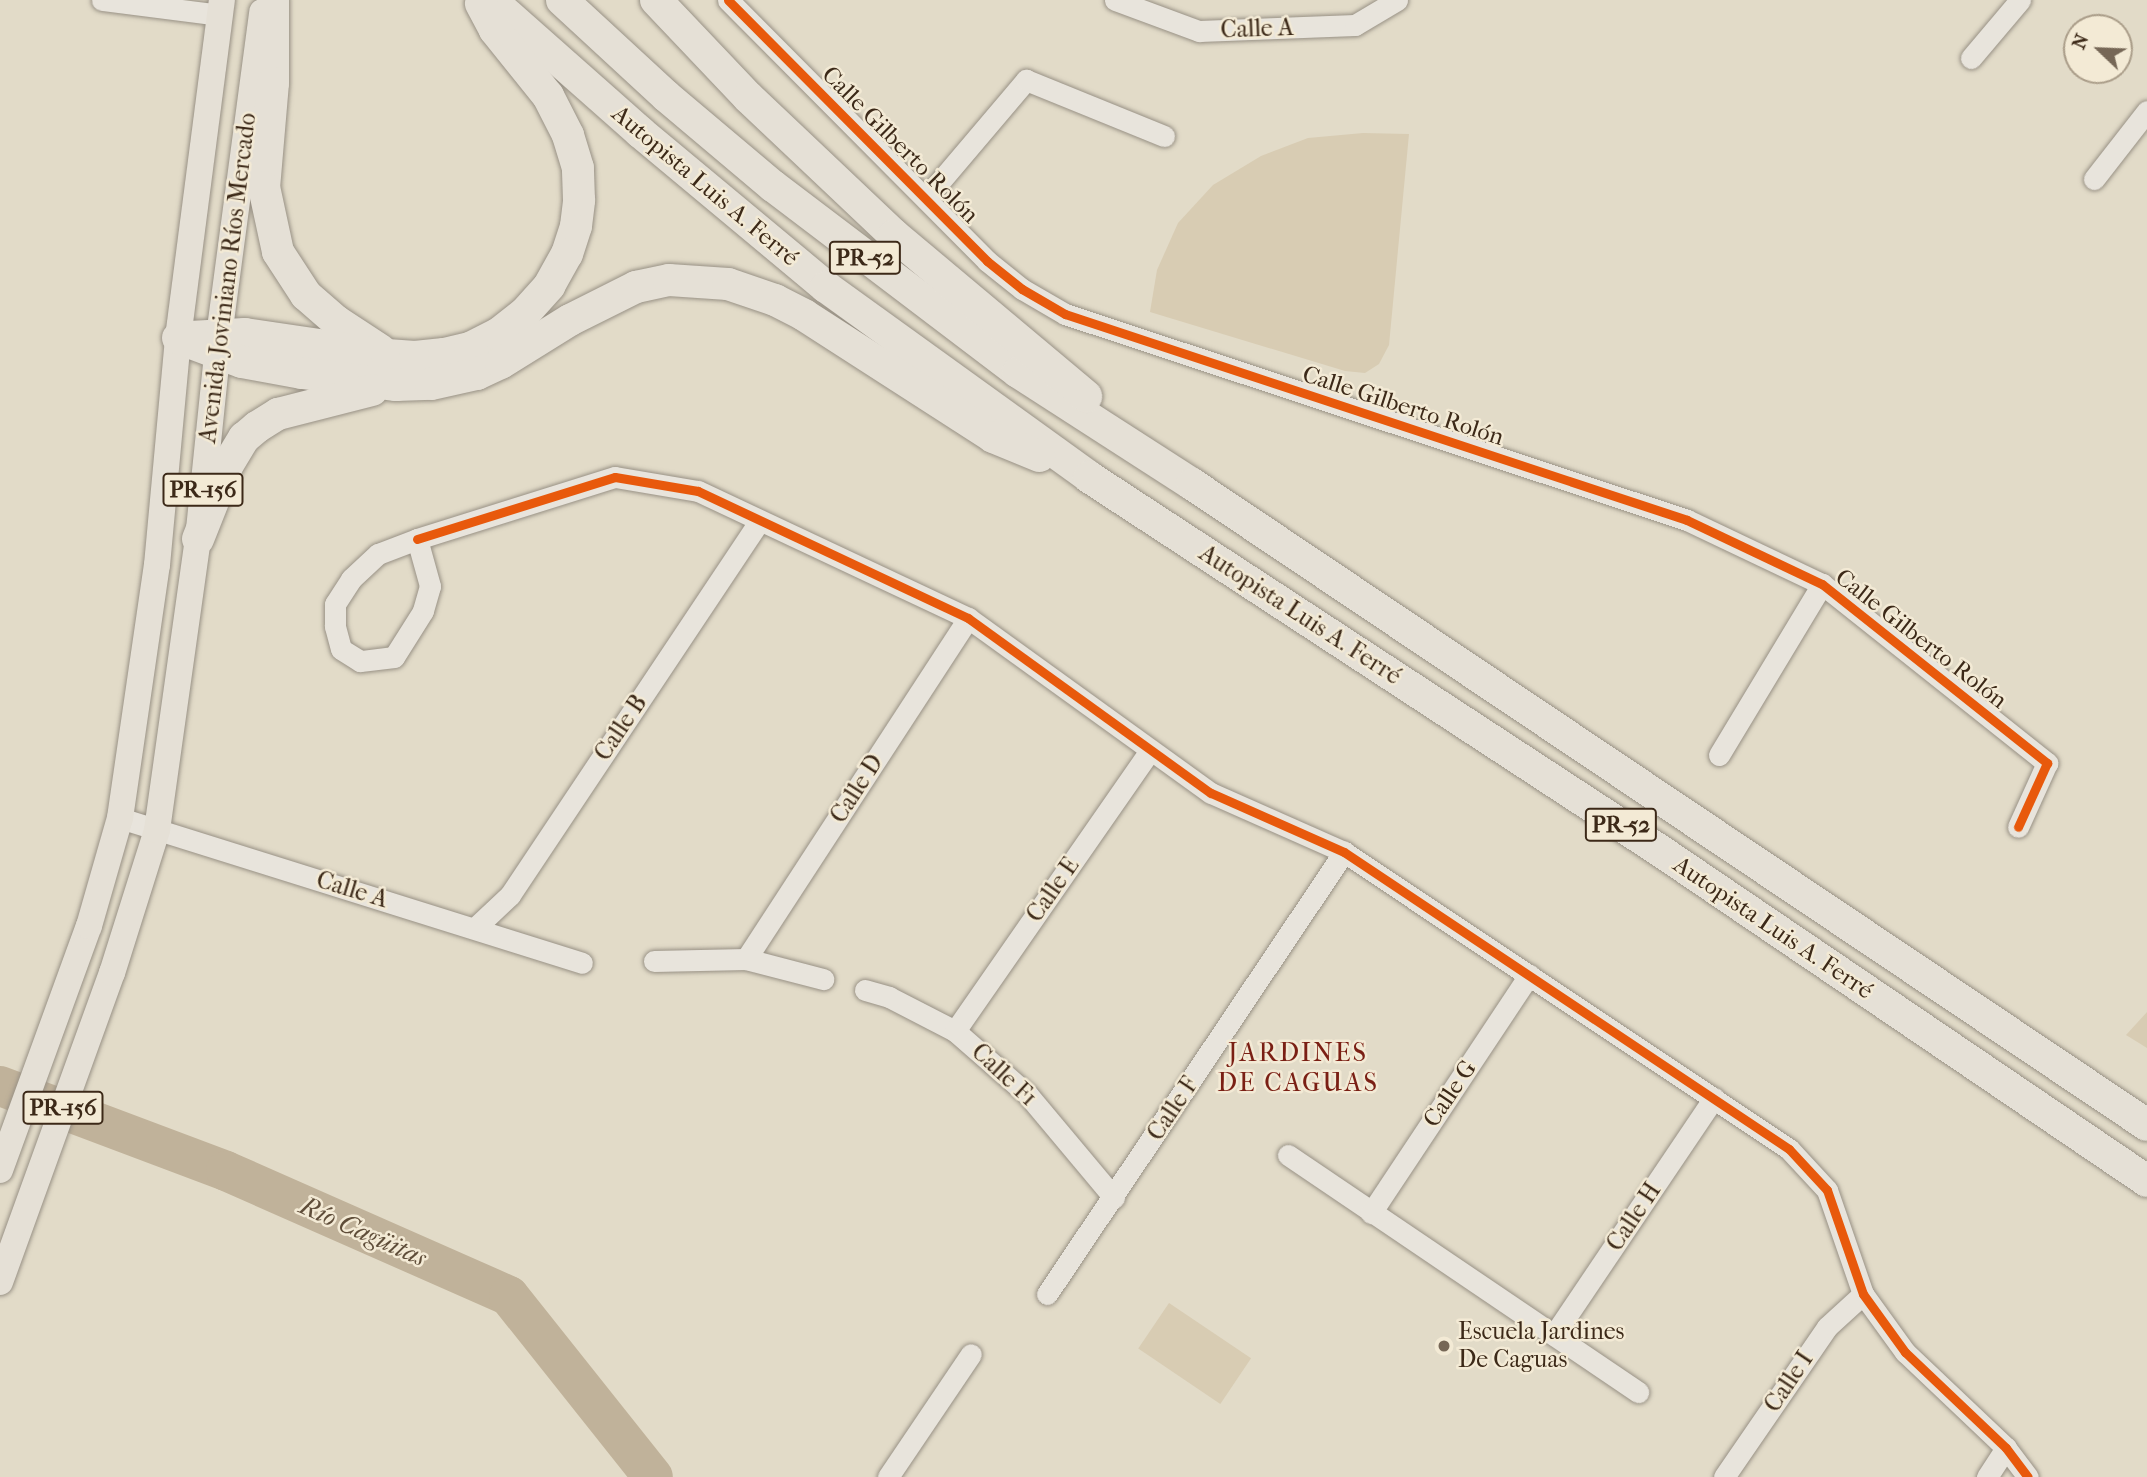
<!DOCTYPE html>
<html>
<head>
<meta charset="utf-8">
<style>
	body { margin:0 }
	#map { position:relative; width:2147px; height:1477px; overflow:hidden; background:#e2dbc8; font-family:"IM FELL French Canon",serif }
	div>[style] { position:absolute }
	.green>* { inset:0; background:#d8ccb3; transform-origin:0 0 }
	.river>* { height:40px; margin:-20px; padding:0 20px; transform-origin:20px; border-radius:20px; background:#c0b29a }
	.roads { filter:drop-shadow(0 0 2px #989185) drop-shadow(0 0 2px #989185) }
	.minor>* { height:21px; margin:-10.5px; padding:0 10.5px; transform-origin:10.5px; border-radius:10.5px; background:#e8e4dc }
	.major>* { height:26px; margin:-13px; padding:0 13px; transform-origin:13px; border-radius:13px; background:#e5e0d6 }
	.highway>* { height:32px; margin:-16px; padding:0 16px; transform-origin:16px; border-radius:16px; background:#e5e0d6 }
	.cycleway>* { height:9px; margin:-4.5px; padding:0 4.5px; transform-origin:4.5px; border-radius:4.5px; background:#e8590c }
	.dots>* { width:19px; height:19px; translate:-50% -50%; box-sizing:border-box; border:4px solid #f3ead5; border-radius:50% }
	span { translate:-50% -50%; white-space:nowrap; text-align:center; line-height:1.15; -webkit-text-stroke:5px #f3ead5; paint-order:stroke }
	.shield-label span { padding:2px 5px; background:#f3ead5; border:2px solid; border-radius:5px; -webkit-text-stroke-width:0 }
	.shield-label { font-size:23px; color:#3c2918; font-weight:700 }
	.street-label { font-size:24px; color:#3c2918 }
	.poi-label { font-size:24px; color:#3c2918 }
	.left { translate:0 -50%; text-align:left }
	.neighbourhood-label { font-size:26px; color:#7a1f14; letter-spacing:2px }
	.water-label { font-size:26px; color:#5f4d39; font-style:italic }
	.north { position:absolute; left:2063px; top:14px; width:70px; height:70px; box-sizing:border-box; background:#f3ead5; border:2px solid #aa9d89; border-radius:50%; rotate:293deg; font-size:19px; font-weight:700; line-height:28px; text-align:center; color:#3c2918 }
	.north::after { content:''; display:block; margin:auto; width:24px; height:32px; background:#766756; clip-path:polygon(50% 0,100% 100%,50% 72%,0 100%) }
</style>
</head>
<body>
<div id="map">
	<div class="green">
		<div style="clip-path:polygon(1363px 133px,1409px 134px,1389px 345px,1379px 364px,1365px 373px,1345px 371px,1150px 312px,1157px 270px,1178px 223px,1213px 185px,1261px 156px,1308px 138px)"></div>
		<div style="clip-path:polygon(2147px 1012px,2147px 1048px,2126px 1035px)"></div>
		<div style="left:1169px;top:1303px;width:99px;height:55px;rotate:34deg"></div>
	</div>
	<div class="river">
		<div style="left:0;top:1086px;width:241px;rotate:20.6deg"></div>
		<div style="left:226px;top:1171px;width:309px;rotate:23.8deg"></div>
		<div style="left:509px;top:1296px;width:231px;rotate:51.5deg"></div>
	</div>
	<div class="roads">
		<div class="minor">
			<div style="left:102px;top:0;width:119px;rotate:7.2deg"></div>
			<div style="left:728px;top:0;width:368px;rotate:45.2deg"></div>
			<div style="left:987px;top:261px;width:45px;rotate:38.7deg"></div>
			<div style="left:1022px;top:289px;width:50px;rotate:30.2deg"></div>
			<div style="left:1065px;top:314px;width:655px;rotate:18.32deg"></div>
			<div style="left:1687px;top:520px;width:149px;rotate:25.4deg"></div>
			<div style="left:1822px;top:584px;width:288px;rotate:38.5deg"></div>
			<div style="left:2047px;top:763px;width:70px;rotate:114.4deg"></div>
			<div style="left:1115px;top:0;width:90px;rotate:20.3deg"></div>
			<div style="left:1199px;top:31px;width:156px;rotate:-2.2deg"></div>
			<div style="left:1355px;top:25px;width:49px;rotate:-30.8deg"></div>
			<div style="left:1971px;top:58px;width:76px;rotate:-49.8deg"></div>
			<div style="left:2094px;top:179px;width:86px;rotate:-52.1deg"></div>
			<div style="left:926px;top:198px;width:155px;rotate:-49.7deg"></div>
			<div style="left:1026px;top:80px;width:149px;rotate:22.1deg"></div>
			<div style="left:417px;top:539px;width:207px;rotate:-17.4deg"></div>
			<div style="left:615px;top:477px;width:84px;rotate:9.6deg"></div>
			<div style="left:698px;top:491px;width:298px;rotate:25.2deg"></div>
			<div style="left:968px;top:618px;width:299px;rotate:35.8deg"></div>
			<div style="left:1211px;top:793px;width:145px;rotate:23.9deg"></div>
			<div style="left:1344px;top:852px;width:535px;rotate:33.72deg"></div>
			<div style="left:1789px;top:1149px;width:56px;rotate:47.2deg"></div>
			<div style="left:1827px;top:1190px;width:110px;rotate:70.9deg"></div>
			<div style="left:1863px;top:1294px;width:72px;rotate:54.1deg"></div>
			<div style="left:1905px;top:1352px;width:139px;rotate:43.5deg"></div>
			<div style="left:2006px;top:1448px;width:36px;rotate:53deg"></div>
			<div style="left:417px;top:539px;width:49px;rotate:74.5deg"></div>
			<div style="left:430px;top:586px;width:26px;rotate:106deg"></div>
			<div style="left:423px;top:611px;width:54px;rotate:122.2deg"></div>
			<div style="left:394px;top:657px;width:34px;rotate:173deg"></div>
			<div style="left:360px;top:661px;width:22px;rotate:-148deg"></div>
			<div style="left:341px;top:649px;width:24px;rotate:-105deg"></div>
			<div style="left:335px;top:626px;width:22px;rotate:-90deg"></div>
			<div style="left:335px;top:604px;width:30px;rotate:-57deg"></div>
			<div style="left:351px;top:579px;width:37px;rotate:-43deg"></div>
			<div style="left:378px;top:554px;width:42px;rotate:-21deg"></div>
			<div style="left:1719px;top:755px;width:200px;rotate:-58.9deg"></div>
			<div style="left:120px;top:818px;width:484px;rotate:17.4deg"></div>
			<div style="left:475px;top:928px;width:48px;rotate:-43.3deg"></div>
			<div style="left:510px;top:895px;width:449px;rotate:-56.3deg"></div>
			<div style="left:746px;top:959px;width:407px;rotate:-56.9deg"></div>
			<div style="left:654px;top:961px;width:92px;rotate:-1.2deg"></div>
			<div style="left:746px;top:959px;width:80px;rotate:14.6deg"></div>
			<div style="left:865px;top:990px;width:25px;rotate:16deg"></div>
			<div style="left:889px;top:997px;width:74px;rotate:27.3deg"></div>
			<div style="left:955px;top:1031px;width:97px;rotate:41.2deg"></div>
			<div style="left:1028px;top:1095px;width:134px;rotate:50.1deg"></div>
			<div style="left:955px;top:1031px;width:342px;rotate:-55.2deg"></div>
			<div style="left:1288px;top:1155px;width:423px;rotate:34.1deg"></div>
			<div style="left:1371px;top:1213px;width:286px;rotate:-56.4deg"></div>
			<div style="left:1047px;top:1294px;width:533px;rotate:-56.1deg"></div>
			<div style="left:1554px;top:1335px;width:286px;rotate:-56deg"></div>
			<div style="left:888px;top:1477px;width:148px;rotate:-56deg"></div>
			<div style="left:1724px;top:1477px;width:182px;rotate:-55.5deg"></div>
			<div style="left:1827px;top:1327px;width:49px;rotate:-42.5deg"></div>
			<div style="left:1987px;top:1477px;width:35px;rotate:-57deg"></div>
		</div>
		<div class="major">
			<div style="left:0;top:1170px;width:260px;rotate:-70deg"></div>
			<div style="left:89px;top:926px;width:112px;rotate:-74deg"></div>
			<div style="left:120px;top:818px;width:256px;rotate:-81.7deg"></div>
			<div style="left:157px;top:565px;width:228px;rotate:-84.7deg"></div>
			<div style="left:178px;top:338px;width:341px;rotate:-82.6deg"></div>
			<div style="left:0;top:1282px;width:329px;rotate:-70.1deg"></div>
			<div style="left:112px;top:973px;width:150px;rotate:-72.5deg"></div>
			<div style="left:157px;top:830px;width:294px;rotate:-82deg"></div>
			<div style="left:198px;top:539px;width:204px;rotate:-84.1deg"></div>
			<div style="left:219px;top:336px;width:327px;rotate:-82.4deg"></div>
		</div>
		<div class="highway">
			<div style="left:273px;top:0;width:83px;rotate:90deg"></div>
			<div style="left:273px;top:83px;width:104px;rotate:94.9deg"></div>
			<div style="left:264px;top:187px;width:66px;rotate:77.8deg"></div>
			<div style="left:278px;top:252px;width:51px;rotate:56.9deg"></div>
			<div style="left:306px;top:295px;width:40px;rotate:41deg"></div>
			<div style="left:336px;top:321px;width:53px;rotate:33.4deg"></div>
			<div style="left:491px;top:0;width:199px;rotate:41.5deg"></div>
			<div style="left:640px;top:132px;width:242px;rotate:39.8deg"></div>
			<div style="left:826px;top:287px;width:324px;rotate:35.8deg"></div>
			<div style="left:1089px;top:477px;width:685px;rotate:33.2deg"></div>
			<div style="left:1662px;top:852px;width:586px;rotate:34.15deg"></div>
			<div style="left:562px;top:0;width:142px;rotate:42.7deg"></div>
			<div style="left:666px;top:96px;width:140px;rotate:40.1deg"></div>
			<div style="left:773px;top:186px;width:308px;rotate:37.2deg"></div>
			<div style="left:1018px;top:372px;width:207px;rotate:32.8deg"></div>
			<div style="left:1192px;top:484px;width:1150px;rotate:33.87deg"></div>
			<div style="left:656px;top:0;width:134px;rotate:46.5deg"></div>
			<div style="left:748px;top:97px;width:201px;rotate:43.4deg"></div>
			<div style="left:894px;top:235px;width:251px;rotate:40deg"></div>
			<div style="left:190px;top:337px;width:55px;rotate:-3.1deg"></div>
			<div style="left:245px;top:334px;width:144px;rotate:8.4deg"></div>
			<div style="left:387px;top:355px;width:28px;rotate:4deg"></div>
			<div style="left:415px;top:357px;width:29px;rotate:-6deg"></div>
			<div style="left:444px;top:354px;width:27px;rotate:-13deg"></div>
			<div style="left:470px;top:348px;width:31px;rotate:-27deg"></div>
			<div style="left:498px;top:334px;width:33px;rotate:-38deg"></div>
			<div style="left:524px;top:314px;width:38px;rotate:-48deg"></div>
			<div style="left:549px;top:286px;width:37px;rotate:-61deg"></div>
			<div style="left:567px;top:254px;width:29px;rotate:-72deg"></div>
			<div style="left:576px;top:226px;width:26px;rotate:-83deg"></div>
			<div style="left:579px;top:200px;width:32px;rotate:-92deg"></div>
			<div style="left:578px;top:168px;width:34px;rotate:-107deg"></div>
			<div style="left:568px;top:135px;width:44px;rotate:-117.1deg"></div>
			<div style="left:548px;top:96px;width:85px;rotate:-128.8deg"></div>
			<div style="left:495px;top:30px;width:30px;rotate:-118deg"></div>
			<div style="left:178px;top:338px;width:68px;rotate:20.6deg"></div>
			<div style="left:242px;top:362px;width:61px;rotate:10.4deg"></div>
			<div style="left:302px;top:373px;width:95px;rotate:7.3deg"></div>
			<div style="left:396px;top:385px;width:35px;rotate:-2deg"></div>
			<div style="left:431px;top:384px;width:47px;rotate:-12.3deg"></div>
			<div style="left:477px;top:374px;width:26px;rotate:-25deg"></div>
			<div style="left:501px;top:363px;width:81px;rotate:-31.9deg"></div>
			<div style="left:570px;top:320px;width:74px;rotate:-26.6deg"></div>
			<div style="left:636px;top:287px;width:34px;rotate:-12deg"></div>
			<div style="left:669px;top:280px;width:59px;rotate:3.9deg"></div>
			<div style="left:728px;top:284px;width:50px;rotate:18.8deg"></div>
			<div style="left:775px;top:300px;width:33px;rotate:27deg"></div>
			<div style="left:804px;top:315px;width:225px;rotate:32.8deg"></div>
			<div style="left:993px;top:437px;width:50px;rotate:22.4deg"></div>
			<div style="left:198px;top:539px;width:79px;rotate:-68.3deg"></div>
			<div style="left:227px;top:466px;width:33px;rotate:-59deg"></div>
			<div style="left:244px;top:438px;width:17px;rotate:-40deg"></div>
			<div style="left:257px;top:427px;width:25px;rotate:-32deg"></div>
			<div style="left:278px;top:414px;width:97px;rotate:-14.3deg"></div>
		</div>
	</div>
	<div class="cycleway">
		<div style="left:728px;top:0;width:368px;rotate:45.2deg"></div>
		<div style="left:987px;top:261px;width:45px;rotate:38.7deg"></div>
		<div style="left:1022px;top:289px;width:50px;rotate:30.2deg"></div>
		<div style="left:1065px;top:314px;width:655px;rotate:18.32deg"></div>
		<div style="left:1687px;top:520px;width:149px;rotate:25.4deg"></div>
		<div style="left:1822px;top:584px;width:288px;rotate:38.5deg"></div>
		<div style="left:2047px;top:763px;width:70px;rotate:114.4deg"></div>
		<div style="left:417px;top:539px;width:207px;rotate:-17.4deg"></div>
		<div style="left:615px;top:477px;width:84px;rotate:9.6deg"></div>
		<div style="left:698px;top:491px;width:298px;rotate:25.2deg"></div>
		<div style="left:968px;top:618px;width:299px;rotate:35.8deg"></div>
		<div style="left:1211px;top:793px;width:145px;rotate:23.9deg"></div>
		<div style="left:1344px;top:852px;width:535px;rotate:33.72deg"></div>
		<div style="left:1789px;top:1149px;width:56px;rotate:47.2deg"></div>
		<div style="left:1827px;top:1190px;width:110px;rotate:70.9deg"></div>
		<div style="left:1863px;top:1294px;width:72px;rotate:54.1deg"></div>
		<div style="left:1905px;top:1352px;width:139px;rotate:43.5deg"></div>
		<div style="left:2006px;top:1448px;width:36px;rotate:53deg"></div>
	</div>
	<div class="dots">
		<div style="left:1444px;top:1346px;background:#766756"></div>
	</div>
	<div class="shield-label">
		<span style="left:865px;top:258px">PR-52</span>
		<span style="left:203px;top:490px">PR-156</span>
		<span style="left:1621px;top:825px">PR-52</span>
		<span style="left:63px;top:1108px">PR-156</span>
	</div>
	<div class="street-label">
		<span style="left:1257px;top:29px;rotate:-2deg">Calle A</span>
		<span style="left:900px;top:145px;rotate:45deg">Calle Gilberto Rolón</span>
		<span style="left:705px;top:186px;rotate:40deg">Autopista Luis A. Ferré</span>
		<span style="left:228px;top:278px;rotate:-83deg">Avenida Joviniano Ríos Mercado</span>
		<span style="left:1403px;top:406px;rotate:18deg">Calle Gilberto Rolón</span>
		<span style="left:1300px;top:615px;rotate:33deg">Autopista Luis A. Ferré</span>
		<span style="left:1921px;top:639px;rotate:38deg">Calle Gilberto Rolón</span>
		<span style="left:621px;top:728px;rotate:-56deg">Calle B</span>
		<span style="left:857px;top:789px;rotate:-57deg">Calle D</span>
		<span style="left:352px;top:890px;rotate:17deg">Calle A</span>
		<span style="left:1053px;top:890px;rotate:-55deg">Calle E</span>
		<span style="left:1773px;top:928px;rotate:34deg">Autopista Luis A. Ferré</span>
		<span style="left:1004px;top:1075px;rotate:43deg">Calle F1</span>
		<span style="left:1450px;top:1094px;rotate:-56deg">Calle G</span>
		<span style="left:1173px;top:1109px;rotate:-56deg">Calle F</span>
		<span style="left:1634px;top:1217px;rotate:-56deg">Calle H</span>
		<span style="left:1789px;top:1382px;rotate:-56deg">Calle I</span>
	</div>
	<div class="poi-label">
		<span class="left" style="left:1458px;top:1346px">Escuela Jardines<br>De Caguas</span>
	</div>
	<div class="neighbourhood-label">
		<span style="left:1298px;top:1068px">JARDINES<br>DE CAGUAS</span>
	</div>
	<div class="water-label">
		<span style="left:363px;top:1232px;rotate:24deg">Río Cagüitas</span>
	</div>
	<div class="north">N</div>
</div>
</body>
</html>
